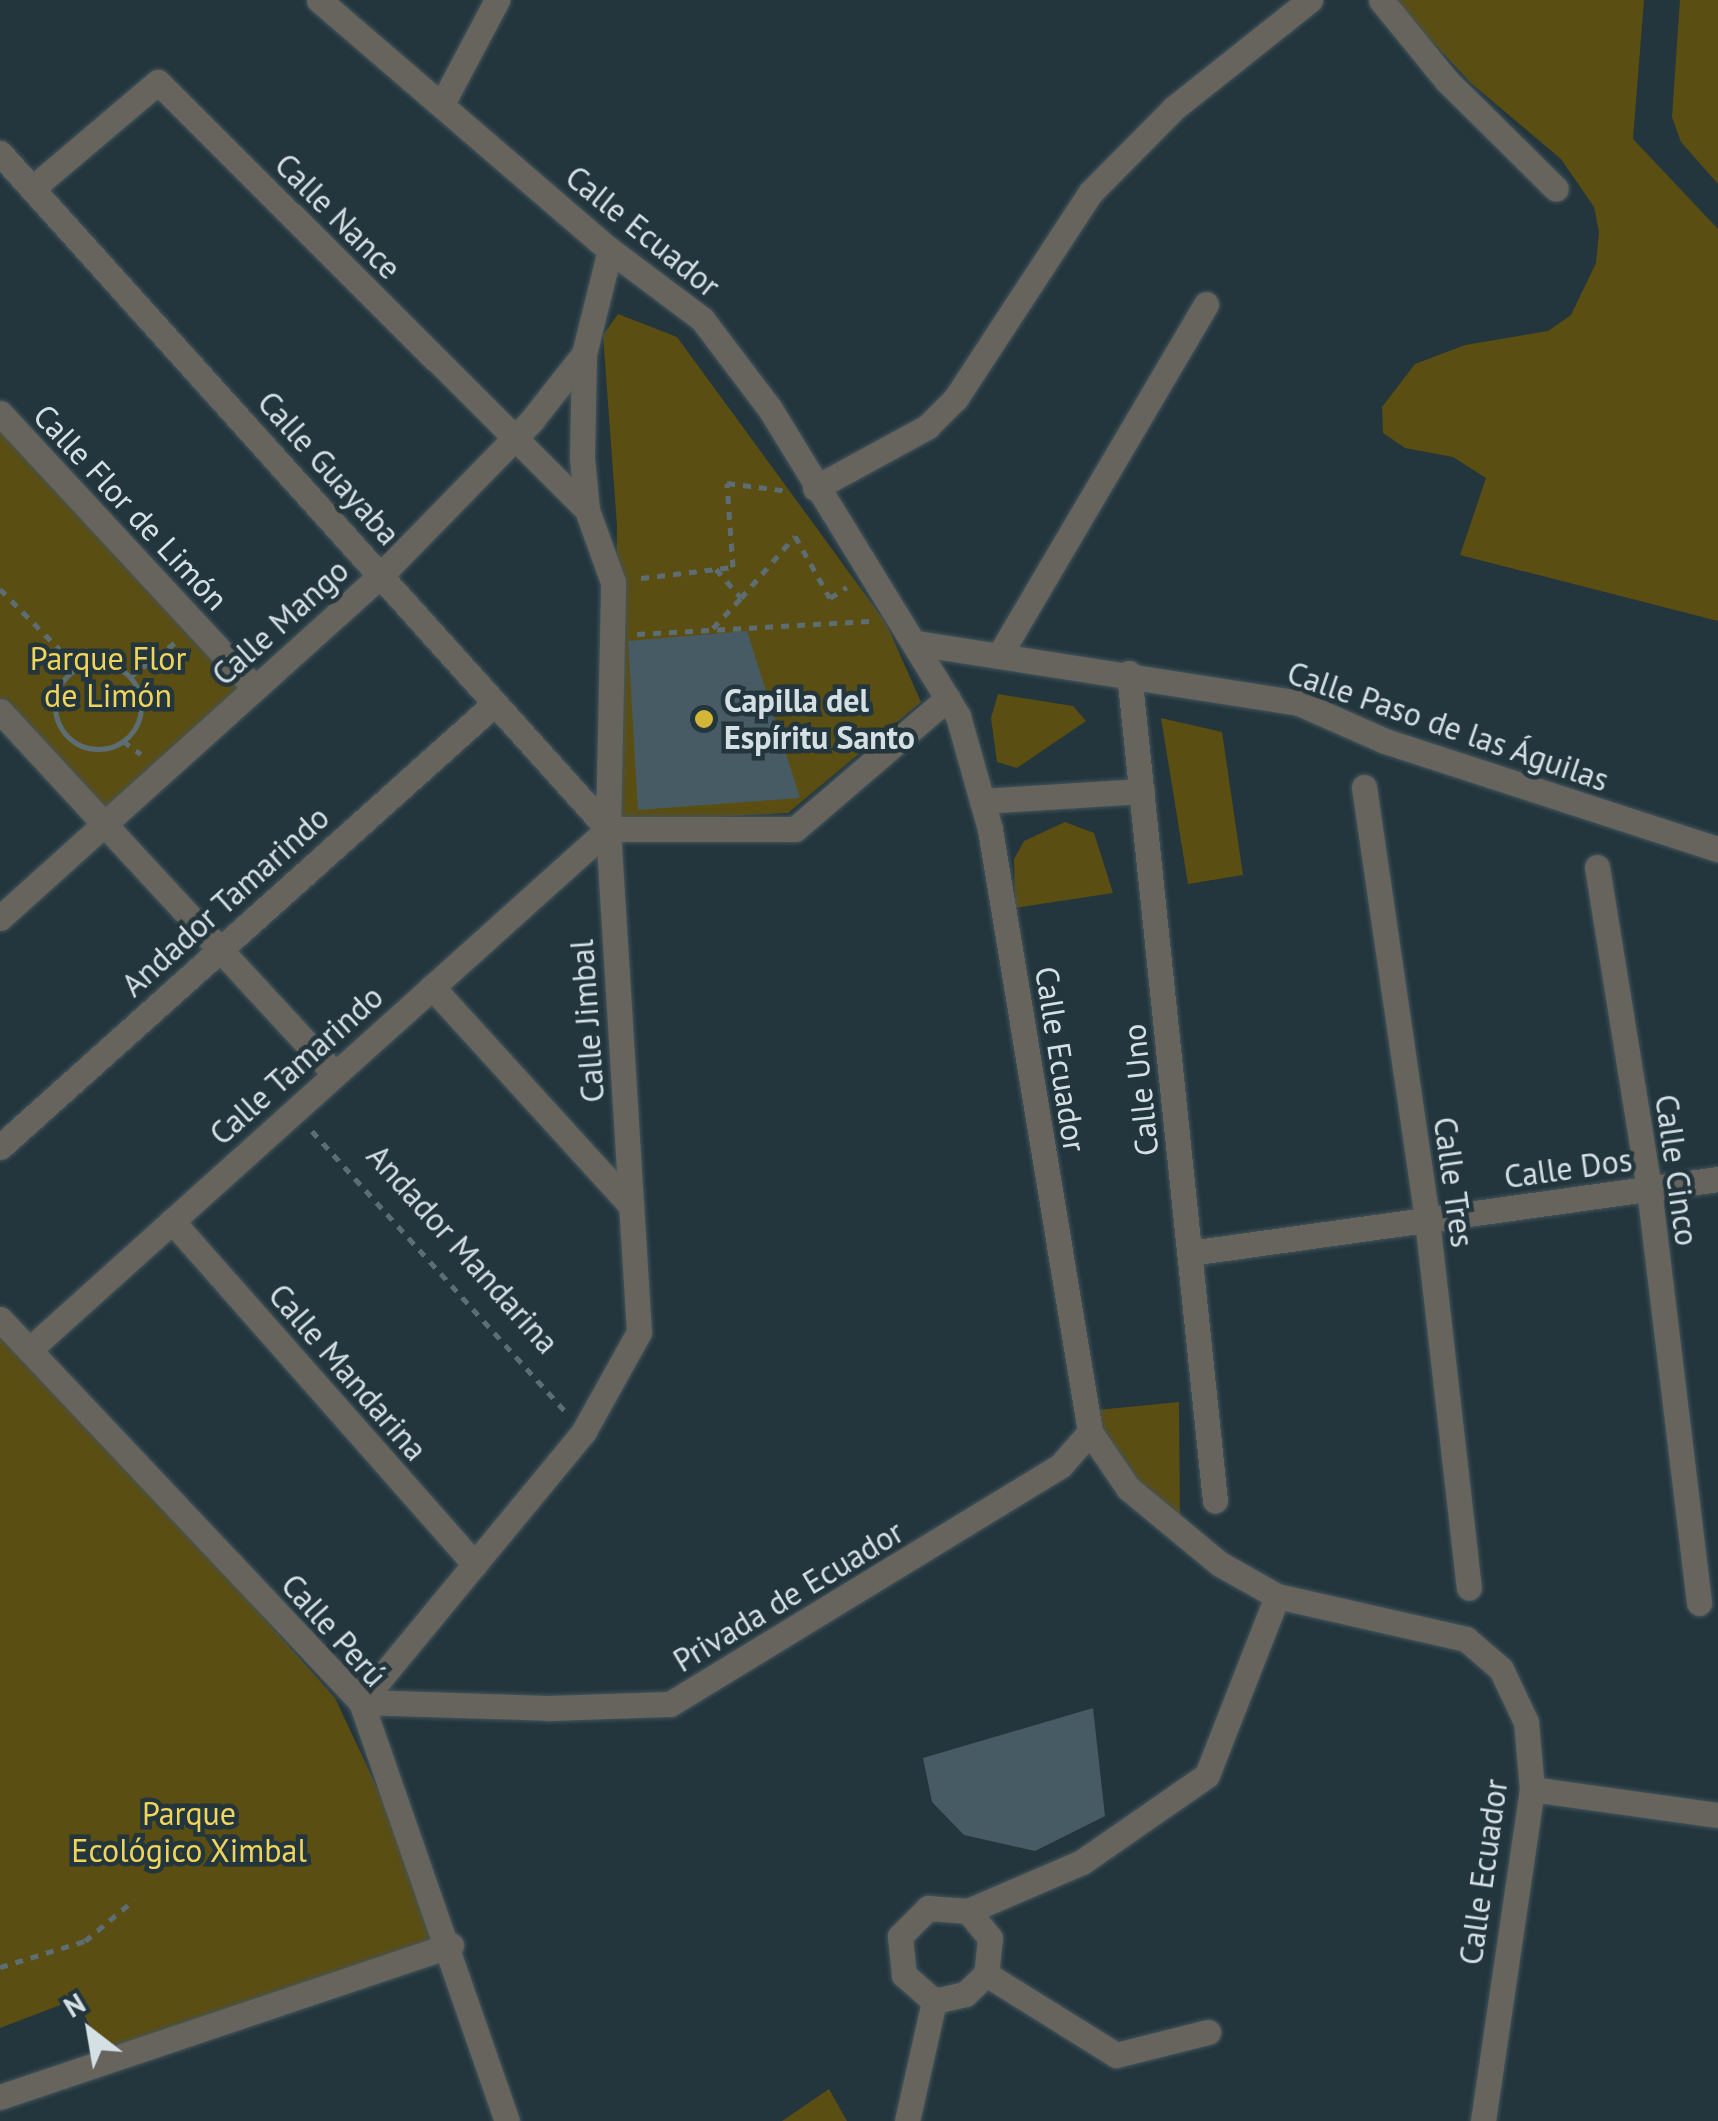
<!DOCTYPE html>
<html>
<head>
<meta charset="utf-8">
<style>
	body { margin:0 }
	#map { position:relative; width:1718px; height:2121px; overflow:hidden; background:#23353d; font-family:"PT Sans",sans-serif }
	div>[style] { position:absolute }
	.green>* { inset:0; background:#5b4e12 }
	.building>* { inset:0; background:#475b64 }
	.path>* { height:5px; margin-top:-2.5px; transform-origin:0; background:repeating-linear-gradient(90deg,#5d6d74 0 8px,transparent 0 16px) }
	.path>.ring { margin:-2.5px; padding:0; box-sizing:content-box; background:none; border:5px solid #5d6d74; border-radius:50% }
	.roads { filter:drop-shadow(0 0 2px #43545b) drop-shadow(0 0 2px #43545b) }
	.minor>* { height:25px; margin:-12.5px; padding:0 12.5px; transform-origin:12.5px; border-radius:12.5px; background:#66645c }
	.dots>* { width:28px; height:28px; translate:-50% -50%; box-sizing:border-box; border:5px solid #23353d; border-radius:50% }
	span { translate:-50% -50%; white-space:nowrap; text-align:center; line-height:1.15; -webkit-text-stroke:9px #23353d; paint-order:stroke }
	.street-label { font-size:32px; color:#d5e0e5 }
	.park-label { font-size:32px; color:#f1d45a }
	.poi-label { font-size:32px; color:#d5e0e5; font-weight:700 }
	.left { translate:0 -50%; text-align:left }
	.north { position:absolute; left:40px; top:1981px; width:100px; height:100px; -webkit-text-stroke:8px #23353d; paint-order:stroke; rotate:329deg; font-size:28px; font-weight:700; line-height:40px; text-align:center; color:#d5e0e5 }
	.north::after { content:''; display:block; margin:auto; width:35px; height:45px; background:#d5e0e5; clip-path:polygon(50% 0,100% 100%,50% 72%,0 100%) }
</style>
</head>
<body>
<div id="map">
	<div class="green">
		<div style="clip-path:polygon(1393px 0,1644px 0,1633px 139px,1718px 229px,1718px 621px,1460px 555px,1486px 478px,1453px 457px,1405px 448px,1383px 433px,1382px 407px,1415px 364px,1465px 345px,1548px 331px,1571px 315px,1596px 263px,1599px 232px,1594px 207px,1561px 159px,1471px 83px)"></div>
		<div style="clip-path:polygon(1680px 0,1718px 0,1718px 184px,1681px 142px,1672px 117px)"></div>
		<div style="clip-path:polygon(618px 314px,677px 337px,886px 623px,921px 702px,788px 813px,613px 823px,617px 526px,603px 335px)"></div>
		<div style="clip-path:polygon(0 417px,250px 688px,106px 816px,0 704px)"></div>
		<div style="clip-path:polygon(998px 694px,1073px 706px,1086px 721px,1017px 768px,997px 762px,991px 718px)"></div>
		<div style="clip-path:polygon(1161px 718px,1222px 732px,1243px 875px,1188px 884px)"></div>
		<div style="clip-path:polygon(1065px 822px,1094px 833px,1113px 893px,1015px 908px,1014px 859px,1024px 841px)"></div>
		<div style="clip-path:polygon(0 1321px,335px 1698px,451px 1945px,107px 2059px,76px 1999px,0 2028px)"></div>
		<div style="clip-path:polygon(1179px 1402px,1180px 1521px,1129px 1479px,1098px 1432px,1097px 1410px)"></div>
		<div style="clip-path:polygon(829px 2089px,847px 2121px,782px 2121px)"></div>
	</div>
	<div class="building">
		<div style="clip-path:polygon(747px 631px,800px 798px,638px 810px,628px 641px)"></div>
		<div style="clip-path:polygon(1093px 1708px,1105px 1816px,1035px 1851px,964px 1835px,932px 1802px,923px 1758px)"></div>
	</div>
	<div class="path">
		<div style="left:716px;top:569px;width:38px;rotate:49deg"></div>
		<div style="left:741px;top:598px;width:82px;rotate:-48.9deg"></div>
		<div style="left:795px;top:536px;width:71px;rotate:60.6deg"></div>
		<div style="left:830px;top:598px;width:20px;rotate:-33deg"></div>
		<div style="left:641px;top:578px;width:93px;rotate:-6.8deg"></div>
		<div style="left:733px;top:567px;width:84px;rotate:-94.1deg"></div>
		<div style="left:727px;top:483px;width:63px;rotate:7.4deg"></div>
		<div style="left:0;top:589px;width:110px;rotate:45.4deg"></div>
		<div style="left:713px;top:628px;width:41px;rotate:-47deg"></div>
		<div style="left:637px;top:634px;width:233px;rotate:-3.2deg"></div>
		<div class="ring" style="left:55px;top:663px;width:81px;height:81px"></div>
		<div style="left:130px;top:677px;width:58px;rotate:-37.3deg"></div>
		<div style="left:123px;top:741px;width:22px;rotate:36deg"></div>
		<div style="left:312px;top:1131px;width:379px;rotate:47.9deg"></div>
		<div style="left:0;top:1967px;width:89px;rotate:-17deg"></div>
		<div style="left:85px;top:1941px;width:64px;rotate:-39.9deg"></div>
	</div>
	<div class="roads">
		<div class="minor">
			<div style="left:319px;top:0;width:384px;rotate:40.7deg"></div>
			<div style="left:610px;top:250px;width:115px;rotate:36.9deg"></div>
			<div style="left:702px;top:319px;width:113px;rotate:52.9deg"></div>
			<div style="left:770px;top:409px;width:360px;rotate:58.5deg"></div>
			<div style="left:958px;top:716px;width:117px;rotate:74.2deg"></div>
			<div style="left:990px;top:829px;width:611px;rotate:80.58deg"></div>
			<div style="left:1090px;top:1432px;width:68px;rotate:55.8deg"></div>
			<div style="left:1128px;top:1488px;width:119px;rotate:39.6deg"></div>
			<div style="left:1220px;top:1564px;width:65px;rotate:29.3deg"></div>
			<div style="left:1277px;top:1596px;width:194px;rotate:12.8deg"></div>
			<div style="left:1466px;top:1639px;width:46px;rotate:40.6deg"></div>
			<div style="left:1501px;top:1669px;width:59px;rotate:64.7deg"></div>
			<div style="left:1526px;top:1722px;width:67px;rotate:84.9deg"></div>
			<div style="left:1532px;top:1789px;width:336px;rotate:98.4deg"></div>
			<div style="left:1381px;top:0;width:104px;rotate:50.8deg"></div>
			<div style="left:1447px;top:81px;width:153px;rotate:44.7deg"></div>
			<div style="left:442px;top:104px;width:118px;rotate:-62.1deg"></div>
			<div style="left:0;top:153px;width:909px;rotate:48.03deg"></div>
			<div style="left:34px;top:187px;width:162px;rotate:-40.3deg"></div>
			<div style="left:158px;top:82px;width:606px;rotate:44.93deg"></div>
			<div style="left:0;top:413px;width:375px;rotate:47.2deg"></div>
			<div style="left:815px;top:488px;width:128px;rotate:-28.6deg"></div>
			<div style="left:927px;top:427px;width:41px;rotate:-45deg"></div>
			<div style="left:956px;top:398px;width:246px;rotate:-56.8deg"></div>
			<div style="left:1091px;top:192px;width:118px;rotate:-45.3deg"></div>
			<div style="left:1174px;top:108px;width:174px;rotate:-38.5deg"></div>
			<div style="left:916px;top:643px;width:388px;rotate:8.9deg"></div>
			<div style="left:1299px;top:703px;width:94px;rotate:23.8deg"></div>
			<div style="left:1385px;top:741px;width:350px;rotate:18deg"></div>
			<div style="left:1000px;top:654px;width:406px;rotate:-59.5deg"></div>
			<div style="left:1129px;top:673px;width:832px;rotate:84.07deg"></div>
			<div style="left:0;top:711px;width:493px;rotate:47.3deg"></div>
			<div style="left:1364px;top:787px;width:438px;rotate:81.7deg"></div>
			<div style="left:1427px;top:1220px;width:370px;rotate:83.5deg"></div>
			<div style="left:982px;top:801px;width:160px;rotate:-3.6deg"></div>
			<div style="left:608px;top:829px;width:187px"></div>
			<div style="left:795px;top:829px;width:201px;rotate:-40.6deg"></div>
			<div style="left:1597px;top:867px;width:326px;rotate:80.8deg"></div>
			<div style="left:1649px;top:1189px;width:417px;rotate:83.1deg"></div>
			<div style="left:0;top:918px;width:513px;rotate:-42deg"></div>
			<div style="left:381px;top:575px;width:216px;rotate:-45.7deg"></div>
			<div style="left:532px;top:420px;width:84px;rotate:-51.8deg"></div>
			<div style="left:432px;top:987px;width:296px;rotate:47.7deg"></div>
			<div style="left:0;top:1147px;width:664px;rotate:-41.88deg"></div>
			<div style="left:172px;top:1221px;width:458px;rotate:48.6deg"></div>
			<div style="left:1190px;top:1253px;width:533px;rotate:-7.98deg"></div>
			<div style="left:0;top:1319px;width:526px;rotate:46.69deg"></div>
			<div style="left:361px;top:1702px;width:444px;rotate:70.8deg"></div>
			<div style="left:29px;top:1350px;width:779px;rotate:-41.98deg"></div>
			<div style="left:361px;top:1702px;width:351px;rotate:-50.5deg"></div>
			<div style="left:584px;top:1431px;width:113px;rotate:-60.9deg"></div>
			<div style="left:639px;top:1332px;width:504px;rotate:-93.53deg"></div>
			<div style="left:608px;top:829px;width:247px;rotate:-88.8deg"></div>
			<div style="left:613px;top:582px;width:77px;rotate:-109.9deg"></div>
			<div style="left:587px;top:510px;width:52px;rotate:-95.5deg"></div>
			<div style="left:582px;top:458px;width:104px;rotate:-88.9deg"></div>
			<div style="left:584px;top:354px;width:107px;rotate:-76deg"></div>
			<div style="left:361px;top:1702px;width:187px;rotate:1.8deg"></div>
			<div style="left:548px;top:1708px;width:122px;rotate:-1.9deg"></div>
			<div style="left:670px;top:1704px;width:458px;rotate:-31.4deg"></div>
			<div style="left:1061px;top:1465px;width:44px;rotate:-48.7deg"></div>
			<div style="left:1532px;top:1789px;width:188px;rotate:8deg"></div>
			<div style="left:968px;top:1911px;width:35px;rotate:51deg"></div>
			<div style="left:990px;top:1938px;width:36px;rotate:96deg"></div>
			<div style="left:986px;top:1974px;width:29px;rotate:136deg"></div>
			<div style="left:965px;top:1994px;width:32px;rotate:167deg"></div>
			<div style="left:934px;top:2001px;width:40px;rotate:-139deg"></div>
			<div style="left:904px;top:1975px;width:39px;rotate:-96deg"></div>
			<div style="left:900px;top:1936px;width:40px;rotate:-45deg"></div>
			<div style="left:928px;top:1908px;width:40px;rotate:4.3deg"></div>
			<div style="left:968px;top:1911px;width:124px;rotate:-23.3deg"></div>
			<div style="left:1082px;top:1862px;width:152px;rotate:-34.8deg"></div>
			<div style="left:1207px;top:1775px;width:192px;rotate:-68.6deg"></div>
			<div style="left:986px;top:1974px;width:153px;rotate:31.9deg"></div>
			<div style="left:1116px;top:2055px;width:95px;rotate:-14deg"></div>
			<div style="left:0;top:2097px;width:476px;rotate:-18.6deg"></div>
			<div style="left:907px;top:2121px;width:123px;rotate:-77.3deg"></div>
		</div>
	</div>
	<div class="dots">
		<div style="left:704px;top:719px;background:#d3b635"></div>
	</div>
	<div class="street-label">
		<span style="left:338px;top:216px;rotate:45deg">Calle Nance</span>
		<span style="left:643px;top:231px;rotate:39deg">Calle Ecuador</span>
		<span style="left:329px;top:468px;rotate:48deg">Calle Guayaba</span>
		<span style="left:131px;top:507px;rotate:47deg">Calle Flor de Limón</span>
		<span style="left:280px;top:622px;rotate:-42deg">Calle Mango</span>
		<span style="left:1448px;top:726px;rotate:19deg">Calle Paso de las Águilas</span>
		<span style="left:225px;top:901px;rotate:-42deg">Andador Tamarindo</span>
		<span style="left:587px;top:1021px;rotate:-94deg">Calle Jimbal</span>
		<span style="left:1061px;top:1059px;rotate:81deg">Calle Ecuador</span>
		<span style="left:296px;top:1065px;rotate:-42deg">Calle Tamarindo</span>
		<span style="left:1140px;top:1090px;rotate:-96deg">Calle Uno</span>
		<span style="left:1568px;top:1168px;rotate:-8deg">Calle Dos</span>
		<span style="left:1677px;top:1170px;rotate:82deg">Calle Cinco</span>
		<span style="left:1454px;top:1182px;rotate:82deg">Calle Tres</span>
		<span style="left:463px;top:1249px;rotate:48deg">Andador Mandarina</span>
		<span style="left:348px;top:1372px;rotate:49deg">Calle Mandarina</span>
		<span style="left:788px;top:1596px;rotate:-31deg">Privada de Ecuador</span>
		<span style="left:334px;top:1630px;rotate:48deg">Calle Perú</span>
		<span style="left:1483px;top:1872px;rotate:-82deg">Calle Ecuador</span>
	</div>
	<div class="park-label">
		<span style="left:108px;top:677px">Parque Flor<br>de Limón</span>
		<span style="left:189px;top:1832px">Parque<br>Ecológico Ximbal</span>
	</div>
	<div class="poi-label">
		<span class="left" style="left:724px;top:719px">Capilla del<br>Espíritu Santo</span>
	</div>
	<div class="north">N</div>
</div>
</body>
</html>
